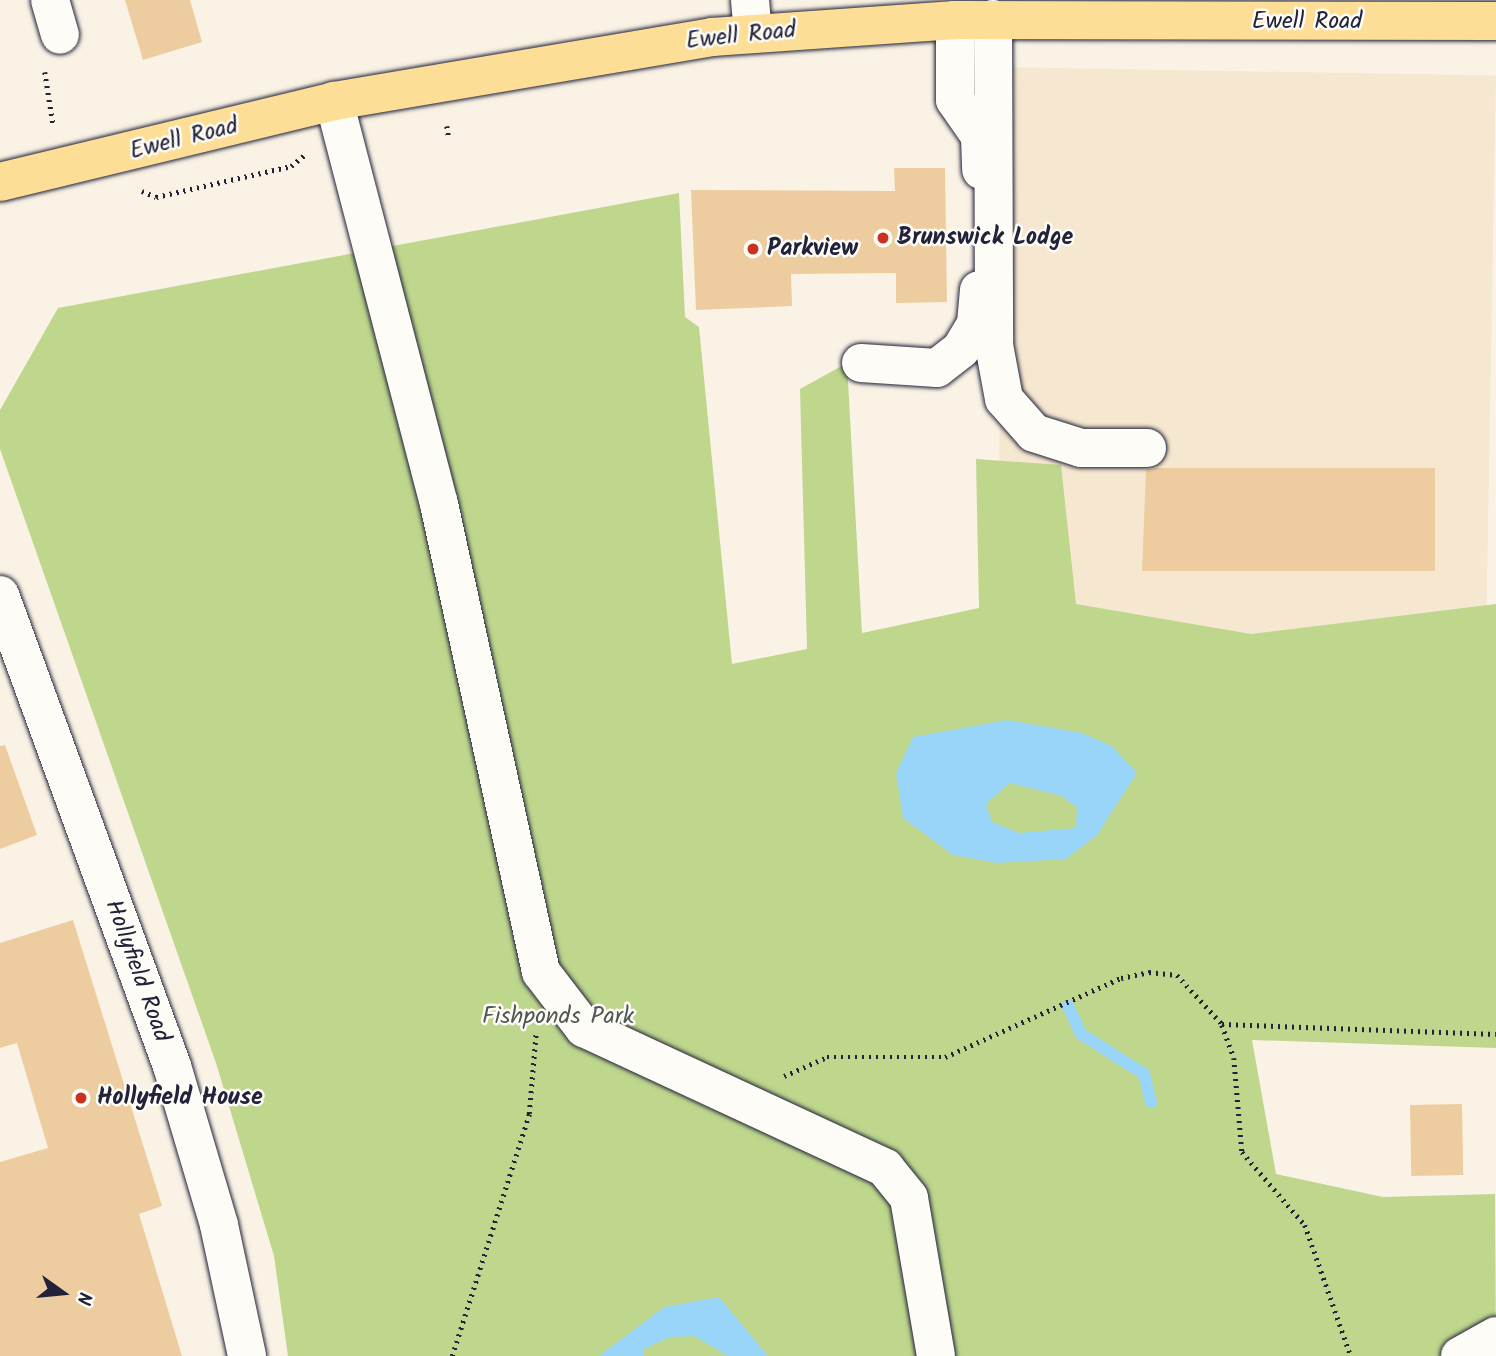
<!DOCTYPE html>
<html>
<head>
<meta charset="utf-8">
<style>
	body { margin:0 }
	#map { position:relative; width:1496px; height:1356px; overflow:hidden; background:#faf3e5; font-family:Kalam,sans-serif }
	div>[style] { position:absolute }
	.built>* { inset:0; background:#f6e8d0; transform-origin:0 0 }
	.green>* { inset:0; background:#bed78d }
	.water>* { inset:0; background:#99d5f9 }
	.stream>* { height:12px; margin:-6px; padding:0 6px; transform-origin:6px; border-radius:6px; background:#99d5f9 }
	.building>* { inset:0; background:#edcd9f; transform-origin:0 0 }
	.path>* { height:4.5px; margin-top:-2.25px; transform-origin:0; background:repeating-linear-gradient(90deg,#22223b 0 2px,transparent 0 7px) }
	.roads { filter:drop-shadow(0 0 2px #22223b) drop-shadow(0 0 2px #22223b) }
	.minor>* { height:38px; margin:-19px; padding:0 19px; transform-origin:19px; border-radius:19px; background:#fdfcf7 }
	.major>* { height:38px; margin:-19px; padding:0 19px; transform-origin:19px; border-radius:19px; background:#fcde96 }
	.dots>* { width:19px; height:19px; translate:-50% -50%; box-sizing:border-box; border:4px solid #fdfcf7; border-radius:50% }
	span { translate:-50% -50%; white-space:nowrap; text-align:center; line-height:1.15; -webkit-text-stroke:5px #fdfcf7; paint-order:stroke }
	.street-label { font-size:24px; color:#22223b }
	.poi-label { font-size:24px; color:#22223b; font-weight:700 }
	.left { translate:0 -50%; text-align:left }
	.park-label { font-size:24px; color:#515854 }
	.north { position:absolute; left:28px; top:1258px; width:70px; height:70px; -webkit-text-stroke:5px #fdfcf7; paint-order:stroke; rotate:105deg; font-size:19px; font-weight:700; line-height:28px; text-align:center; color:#22223b }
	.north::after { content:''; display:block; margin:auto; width:24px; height:32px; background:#22223b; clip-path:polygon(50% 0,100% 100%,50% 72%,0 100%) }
</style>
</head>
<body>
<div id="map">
	<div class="built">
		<div style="left:1006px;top:67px;width:490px;height:595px;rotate:1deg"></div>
	</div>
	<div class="green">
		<div style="clip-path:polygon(679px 193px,685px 317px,699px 327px,732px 664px,807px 649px,800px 389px,847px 363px,862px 633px,979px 608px,976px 459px,1061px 465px,1076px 604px,1251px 634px,1496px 604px,1496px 1048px,1252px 1040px,1276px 1174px,1383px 1197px,1495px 1194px,1496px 1356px,288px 1356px,274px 1256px,216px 1063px,0 449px,0 410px,58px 308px)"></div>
	</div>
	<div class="water">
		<div style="clip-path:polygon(evenodd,1007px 720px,1082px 733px,1112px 746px,1137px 773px,1097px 835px,1066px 859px,997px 863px,953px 855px,903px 818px,896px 773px,913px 737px,1007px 720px,1010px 783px,1062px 796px,1077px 808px,1076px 828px,1019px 833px,992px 822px,986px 804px,1010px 783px)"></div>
		<div style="clip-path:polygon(719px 1297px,768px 1356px,728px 1356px,694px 1336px,670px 1337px,644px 1349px,643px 1356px,599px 1356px,664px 1307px)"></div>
	</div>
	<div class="stream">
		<div style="left:1068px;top:1006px;width:31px;rotate:65deg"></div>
		<div style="left:1081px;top:1034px;width:75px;rotate:32.4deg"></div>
		<div style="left:1144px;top:1074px;width:29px;rotate:76deg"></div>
	</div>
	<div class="building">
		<div style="clip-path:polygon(125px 0,190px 0,202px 42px,143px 60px)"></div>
		<div style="clip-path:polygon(894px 168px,945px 168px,947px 302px,896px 303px,896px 273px,791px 274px,792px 306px,696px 310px,691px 190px,895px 191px)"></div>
		<div style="clip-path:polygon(1154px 468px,1435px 468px,1435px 571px,1142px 571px,1146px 470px)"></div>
		<div style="clip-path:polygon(5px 745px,37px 835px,0 849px,0 746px)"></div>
		<div style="clip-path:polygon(73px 920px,162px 1206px,139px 1214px,182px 1356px,0 1356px,0 1162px,48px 1148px,17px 1043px,0 1048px,0 943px)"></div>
		<div style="left:1462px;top:1104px;width:71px;height:52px;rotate:89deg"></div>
	</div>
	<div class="path">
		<div style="left:45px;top:72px;width:52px;rotate:81.1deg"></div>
		<div style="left:447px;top:126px;width:12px;rotate:81deg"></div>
		<div style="left:142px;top:191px;width:15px;rotate:23deg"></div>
		<div style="left:156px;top:197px;width:139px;rotate:-12.9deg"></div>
		<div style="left:291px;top:166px;width:19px;rotate:-39deg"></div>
		<div style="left:1222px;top:1025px;width:35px;rotate:70deg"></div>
		<div style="left:1234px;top:1058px;width:94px;rotate:85.1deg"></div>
		<div style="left:1242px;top:1152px;width:96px;rotate:49.2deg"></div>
		<div style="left:1305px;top:1225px;width:139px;rotate:70.7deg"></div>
		<div style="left:784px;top:1076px;width:47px;rotate:-23.8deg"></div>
		<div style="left:827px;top:1057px;width:118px"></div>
		<div style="left:945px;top:1057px;width:193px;rotate:-24.2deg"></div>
		<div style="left:1121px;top:978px;width:29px;rotate:-12deg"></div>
		<div style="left:1149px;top:972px;width:28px;rotate:6deg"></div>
		<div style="left:1177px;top:975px;width:67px;rotate:47.4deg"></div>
		<div style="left:1222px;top:1024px;width:274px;rotate:2.1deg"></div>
		<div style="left:452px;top:1356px;width:254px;rotate:-72.3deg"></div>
		<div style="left:529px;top:1114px;width:81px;rotate:-85.1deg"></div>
	</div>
	<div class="roads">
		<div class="minor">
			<div style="left:50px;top:0;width:36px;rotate:74deg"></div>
			<div style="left:750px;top:0;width:33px;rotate:85deg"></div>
			<div style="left:993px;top:19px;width:326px;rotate:89.8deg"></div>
			<div style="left:994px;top:345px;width:55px;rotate:79.5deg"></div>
			<div style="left:1004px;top:399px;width:45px;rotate:48.6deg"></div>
			<div style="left:1034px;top:433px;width:49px;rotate:17.7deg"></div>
			<div style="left:1081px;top:448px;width:66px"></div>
			<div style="left:955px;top:20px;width:80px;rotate:90deg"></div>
			<div style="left:955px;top:100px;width:44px;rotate:55.2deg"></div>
			<div style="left:980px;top:136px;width:34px;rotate:88deg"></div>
			<div style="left:334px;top:101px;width:416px;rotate:75.4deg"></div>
			<div style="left:439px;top:504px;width:479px;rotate:77.7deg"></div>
			<div style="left:541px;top:972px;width:71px;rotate:52.5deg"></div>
			<div style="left:584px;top:1028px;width:332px;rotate:24.9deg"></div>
			<div style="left:885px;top:1168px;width:38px;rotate:51deg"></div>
			<div style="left:909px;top:1198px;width:160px;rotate:80.3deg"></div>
			<div style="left:861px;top:363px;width:76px;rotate:3.8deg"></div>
			<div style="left:937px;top:368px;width:31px;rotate:-38deg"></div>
			<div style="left:961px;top:349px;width:29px;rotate:-59deg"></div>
			<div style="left:976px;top:324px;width:34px;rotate:-85deg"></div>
			<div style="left:0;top:595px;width:501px;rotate:69.94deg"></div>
			<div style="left:172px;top:1066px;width:166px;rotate:73.5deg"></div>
			<div style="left:219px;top:1225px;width:134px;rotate:77.9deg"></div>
			<div style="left:1460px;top:1356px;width:41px;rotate:-29.1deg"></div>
		</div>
		<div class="major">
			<div style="left:0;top:182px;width:344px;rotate:-13.6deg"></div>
			<div style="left:334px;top:101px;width:383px;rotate:-9.6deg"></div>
			<div style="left:712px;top:37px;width:244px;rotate:-4deg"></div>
			<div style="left:955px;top:20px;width:541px;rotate:0.11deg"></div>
		</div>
	</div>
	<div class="dots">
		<div style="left:883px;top:238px;background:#c8321e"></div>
		<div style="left:753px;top:249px;background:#c8321e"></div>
		<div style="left:81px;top:1098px;background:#c8321e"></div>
	</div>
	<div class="street-label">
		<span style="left:1307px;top:22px">Ewell Road</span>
		<span style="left:741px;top:36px;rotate:-6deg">Ewell Road</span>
		<span style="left:184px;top:139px;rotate:-14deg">Ewell Road</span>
		<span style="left:137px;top:971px;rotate:70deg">Hollyfield Road</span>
	</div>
	<div class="poi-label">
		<span class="left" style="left:897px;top:238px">Brunswick Lodge</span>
		<span class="left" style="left:767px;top:249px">Parkview</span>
		<span class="left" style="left:97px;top:1098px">Hollyfield House</span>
	</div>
	<div class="park-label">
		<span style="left:558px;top:1017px">Fishponds Park</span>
	</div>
	<div class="north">N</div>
</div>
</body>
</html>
